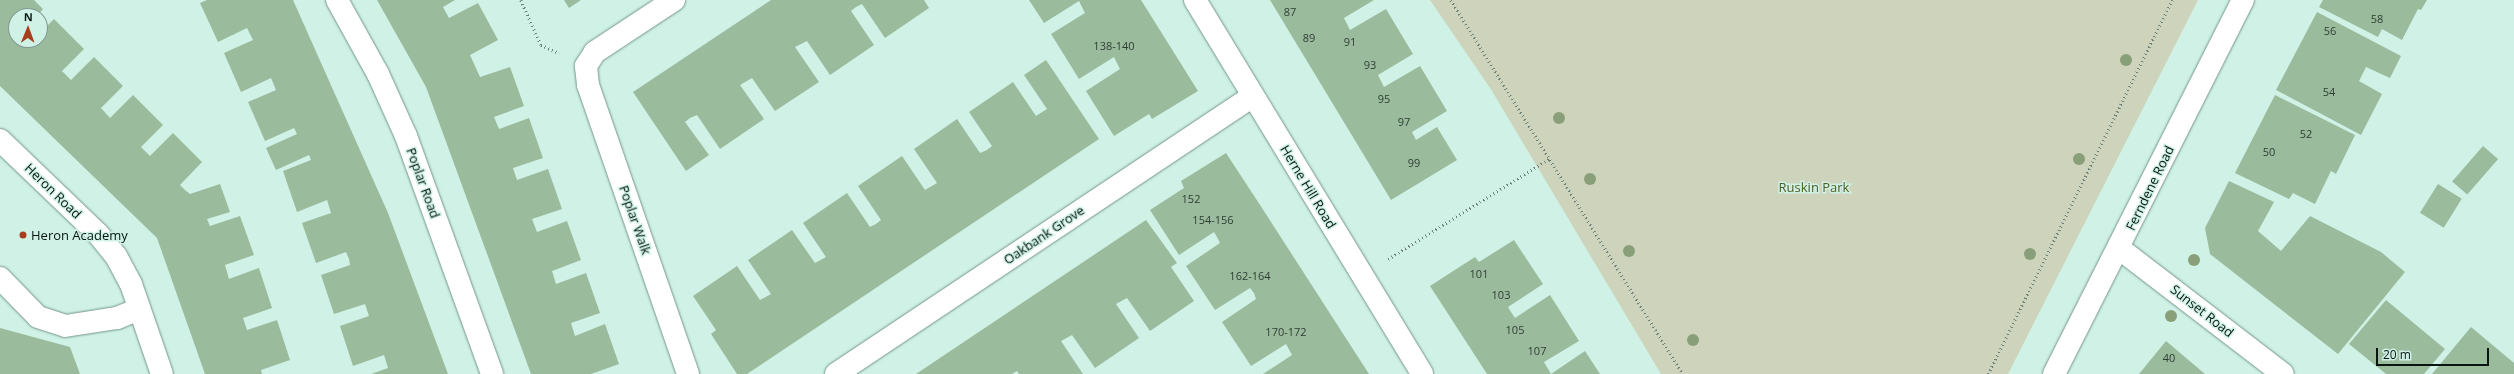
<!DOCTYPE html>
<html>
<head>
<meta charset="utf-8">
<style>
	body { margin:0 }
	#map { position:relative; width:2514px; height:374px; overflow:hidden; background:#cff1e6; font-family:"Open Sans",sans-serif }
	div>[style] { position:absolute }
	.green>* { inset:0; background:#cdd4bb }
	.building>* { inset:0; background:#9bbb9d; transform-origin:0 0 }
	.path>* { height:2.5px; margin-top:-1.25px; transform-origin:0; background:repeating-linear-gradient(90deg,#6b817a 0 1px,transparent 0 4px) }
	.roads { filter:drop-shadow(0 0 1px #76958b) drop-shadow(0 0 1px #76958b) }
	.minor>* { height:22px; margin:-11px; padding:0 11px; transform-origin:11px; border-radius:11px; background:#fff }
	.trees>* { width:12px; height:12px; margin:-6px; border-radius:50%; background:#899f7a }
	.dots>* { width:11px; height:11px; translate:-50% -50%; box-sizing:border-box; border:2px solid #cff1e6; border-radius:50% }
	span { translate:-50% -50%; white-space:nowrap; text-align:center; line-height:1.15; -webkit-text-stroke:3px #cff1e6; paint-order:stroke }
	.number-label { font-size:11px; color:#2e3e34 }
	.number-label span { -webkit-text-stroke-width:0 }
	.street-label { font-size:13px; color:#091511 }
	.park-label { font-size:13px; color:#505c21 }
	.poi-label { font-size:13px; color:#091511 }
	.left { translate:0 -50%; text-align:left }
	.north { position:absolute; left:8px; top:8px; width:40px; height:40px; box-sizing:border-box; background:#cff1e6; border:1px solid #809991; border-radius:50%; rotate:1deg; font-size:11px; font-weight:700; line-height:16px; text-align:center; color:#091511 }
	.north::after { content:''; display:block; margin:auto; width:14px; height:18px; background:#a63f1c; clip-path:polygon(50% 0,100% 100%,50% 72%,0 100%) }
	.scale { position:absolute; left:2376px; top:348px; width:113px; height:18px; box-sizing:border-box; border:2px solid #091511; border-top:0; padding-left:5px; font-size:12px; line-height:14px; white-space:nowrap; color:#091511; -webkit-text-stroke:3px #cff1e6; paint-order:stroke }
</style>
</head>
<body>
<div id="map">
	<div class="green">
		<div style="clip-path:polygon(1430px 0,2198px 0,2008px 374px,1661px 374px,1492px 91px)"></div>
	</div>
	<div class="building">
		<div style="clip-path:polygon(0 0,34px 0,43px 9px,37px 16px,16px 16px,16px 40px,40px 40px,40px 33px,54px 19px,84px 49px,62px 71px,71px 80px,94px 57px,123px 86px,101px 108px,110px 118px,133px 95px,163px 125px,141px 147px,150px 156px,173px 133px,202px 162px,180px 185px,185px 190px,190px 194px,220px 184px,230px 212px,207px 219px,210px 226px,240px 216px,254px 255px,225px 265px,229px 279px,259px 268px,272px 308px,243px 318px,247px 330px,277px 320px,290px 360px,261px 370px,262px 374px,205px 374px,157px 238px,0 86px)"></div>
		<div style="clip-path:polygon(207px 0,293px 0,388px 213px,448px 374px,371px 374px,388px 368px,384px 355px,353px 366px,340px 326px,369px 316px,365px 304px,334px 314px,321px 275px,350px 265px,349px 259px,346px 252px,316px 263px,302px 223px,331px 213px,327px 200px,297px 212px,283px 171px,311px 160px,309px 155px,276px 170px,266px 148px,297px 134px,294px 128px,265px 141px,248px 102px,276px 90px,271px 78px,241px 92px,224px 53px,253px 40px,247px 28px,218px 42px,200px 3px)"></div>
		<div style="clip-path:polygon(377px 0,455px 0,443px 7px,449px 18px,478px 3px,498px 40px,470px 55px,480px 77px,510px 67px,524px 106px,494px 117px,499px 129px,529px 118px,543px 158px,513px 168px,517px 180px,548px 169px,562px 209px,532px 219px,537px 232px,567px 221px,581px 260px,552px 271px,556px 284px,586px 273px,600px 313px,571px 323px,575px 336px,605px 324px,619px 364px,591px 374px,531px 374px,426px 87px)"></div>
		<div style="clip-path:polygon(564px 0,581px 0,569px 8px)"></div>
		<div style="clip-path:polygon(771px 0,924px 0,929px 8px,885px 38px,862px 4px,856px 7px,851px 11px,874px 45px,830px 75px,807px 41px,795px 47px,819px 82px,775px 111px,752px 78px,740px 85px,764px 119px,720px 149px,697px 115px,690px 118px,685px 122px,709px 155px,686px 171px,633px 92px)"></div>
		<div style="clip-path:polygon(1029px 0,1141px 0,1198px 91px,1152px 119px,1149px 114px,1114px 136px,1086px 91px,1120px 69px,1114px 57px,1079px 79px,1051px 34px,1085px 13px,1079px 1px,1044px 23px)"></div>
		<div style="clip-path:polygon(1270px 0,1374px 0,1344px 18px,1350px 30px,1386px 9px,1413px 54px,1378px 75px,1384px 87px,1420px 66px,1447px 111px,1412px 132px,1416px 140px,1437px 127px,1457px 160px,1391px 200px)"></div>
		<div style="clip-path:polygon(2323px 0,2427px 0,2421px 10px,2418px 9px,2402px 40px,2382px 29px,2378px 37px,2319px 7px)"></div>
		<div style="clip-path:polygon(2317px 12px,2401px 56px,2390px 78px,2366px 67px,2359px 81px,2382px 94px,2361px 135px,2276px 90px)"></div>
		<div style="clip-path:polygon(1046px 60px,1099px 139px,747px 374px,737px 374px,711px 334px,716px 330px,693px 296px,737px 266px,760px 300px,771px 294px,748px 260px,792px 230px,815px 263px,826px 257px,803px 223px,847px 193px,870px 227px,876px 224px,881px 220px,858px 186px,902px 156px,925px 190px,937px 183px,914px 149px,957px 119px,980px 153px,987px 150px,992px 146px,969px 112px,1013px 82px,1036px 116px,1047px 109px,1024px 75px)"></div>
		<div style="clip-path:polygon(2275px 95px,2355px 135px,2336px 174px,2331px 171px,2315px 204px,2293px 193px,2289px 199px,2235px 173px)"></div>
		<div style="left:2483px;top:146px;width:20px;height:47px;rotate:41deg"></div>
		<div style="clip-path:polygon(1226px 153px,1262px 208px,1369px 374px,1263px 374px,1292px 355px,1286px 344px,1251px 366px,1222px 322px,1256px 299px,1254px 293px,1250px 288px,1215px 310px,1186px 266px,1220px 243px,1217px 237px,1214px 232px,1179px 255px,1150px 210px,1184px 188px,1181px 181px)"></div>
		<div style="clip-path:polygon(2229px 181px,2274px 202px,2258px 231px,2281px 251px,2310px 216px,2381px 252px,2405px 272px,2338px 354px,2210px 254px,2205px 228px)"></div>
		<div style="left:2438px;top:184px;width:28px;height:34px;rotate:32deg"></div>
		<div style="clip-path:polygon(1146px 220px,1177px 263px,1171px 267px,1194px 301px,1150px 331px,1127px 298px,1116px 304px,1139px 338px,1095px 368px,1072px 335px,1061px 341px,1083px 374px,1019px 374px,1017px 371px,1012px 374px,916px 374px)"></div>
		<div style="clip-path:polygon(1514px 240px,1543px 284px,1508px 307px,1511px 312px,1515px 318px,1550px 295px,1579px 341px,1544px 362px,1551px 374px,1585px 351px,1600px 374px,1487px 374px,1430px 286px,1475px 257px,1479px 262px)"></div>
		<div style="clip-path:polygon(2386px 300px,2445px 349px,2424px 374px,2386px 374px,2349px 344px)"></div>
		<div style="clip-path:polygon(2471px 327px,2514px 363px,2514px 374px,2432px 374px)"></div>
		<div style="clip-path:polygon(0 328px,70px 347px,80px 374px,0 374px)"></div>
		<div style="clip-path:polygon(2166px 341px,2205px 374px,2139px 374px)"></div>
	</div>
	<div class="path">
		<div style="left:521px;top:0;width:49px;rotate:66deg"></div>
		<div style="left:541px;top:45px;width:20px;rotate:24deg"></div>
		<div style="left:1451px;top:0;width:440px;rotate:58.2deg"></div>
		<div style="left:1388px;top:259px;width:191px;rotate:-31.9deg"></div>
		<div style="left:1988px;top:374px;width:417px;rotate:-63.8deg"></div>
	</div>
	<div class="roads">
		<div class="minor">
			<div style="left:337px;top:0;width:85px;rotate:61deg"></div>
			<div style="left:378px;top:74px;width:68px;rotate:65.7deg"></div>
			<div style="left:406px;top:136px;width:253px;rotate:70.1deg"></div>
			<div style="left:674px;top:0;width:95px;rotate:146.6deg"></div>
			<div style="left:595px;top:52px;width:17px;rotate:123deg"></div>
			<div style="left:586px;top:66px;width:19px;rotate:84deg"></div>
			<div style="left:588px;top:85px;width:306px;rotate:70.9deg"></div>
			<div style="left:1195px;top:0;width:437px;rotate:58.7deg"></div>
			<div style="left:0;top:140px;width:136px;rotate:43.8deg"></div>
			<div style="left:98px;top:234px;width:28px;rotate:51deg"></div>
			<div style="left:116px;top:256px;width:32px;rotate:62deg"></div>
			<div style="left:131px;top:284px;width:95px;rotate:71deg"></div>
			<div style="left:2120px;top:249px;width:205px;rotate:37.5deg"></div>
			<div style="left:0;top:278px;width:54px;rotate:45.7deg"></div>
			<div style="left:38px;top:317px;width:28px;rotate:18deg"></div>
			<div style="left:65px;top:326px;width:53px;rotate:-8.7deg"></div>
			<div style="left:117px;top:318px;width:24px;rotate:-22deg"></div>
			<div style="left:836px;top:374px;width:500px;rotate:-33.7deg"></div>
			<div style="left:2054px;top:374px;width:419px;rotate:-63.2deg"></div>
		</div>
	</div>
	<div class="trees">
		<div style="left:2126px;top:60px"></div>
		<div style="left:1559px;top:118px"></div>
		<div style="left:2079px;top:159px"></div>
		<div style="left:1590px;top:179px"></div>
		<div style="left:1629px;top:251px"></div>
		<div style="left:2030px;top:254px"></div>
		<div style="left:2194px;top:260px"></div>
		<div style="left:2171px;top:316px"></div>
		<div style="left:1693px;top:340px"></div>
	</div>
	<div class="dots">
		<div style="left:23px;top:235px;background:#a63f1c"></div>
	</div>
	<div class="number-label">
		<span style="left:1290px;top:12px">87</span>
		<span style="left:2377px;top:19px">58</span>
		<span style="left:2330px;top:31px">56</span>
		<span style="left:1309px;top:38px">89</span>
		<span style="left:1350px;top:42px">91</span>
		<span style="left:1114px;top:46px">138-140</span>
		<span style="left:1370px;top:65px">93</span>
		<span style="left:2329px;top:92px">54</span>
		<span style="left:1384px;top:99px">95</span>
		<span style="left:1404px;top:122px">97</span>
		<span style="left:2306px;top:134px">52</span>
		<span style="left:2269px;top:152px">50</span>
		<span style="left:1414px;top:163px">99</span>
		<span style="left:1191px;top:199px">152</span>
		<span style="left:1213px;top:220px">154-156</span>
		<span style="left:1479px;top:274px">101</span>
		<span style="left:1250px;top:276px">162-164</span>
		<span style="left:1501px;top:295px">103</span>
		<span style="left:1515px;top:330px">105</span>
		<span style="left:1286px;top:332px">170-172</span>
		<span style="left:1537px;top:351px">107</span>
		<span style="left:2169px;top:358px">40</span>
	</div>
	<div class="street-label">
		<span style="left:423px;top:183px;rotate:70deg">Poplar Road</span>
		<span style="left:1308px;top:187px;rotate:59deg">Herne Hill Road</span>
		<span style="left:2150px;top:188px;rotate:-64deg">Ferndene Road</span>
		<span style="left:53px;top:191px;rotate:44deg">Heron Road</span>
		<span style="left:635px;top:220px;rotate:71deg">Poplar Walk</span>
		<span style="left:1044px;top:235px;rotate:-34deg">Oakbank Grove</span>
		<span style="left:2202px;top:311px;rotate:38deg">Sunset Road</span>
	</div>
	<div class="park-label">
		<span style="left:1814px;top:187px">Ruskin Park</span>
	</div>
	<div class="poi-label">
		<span class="left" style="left:31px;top:235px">Heron Academy</span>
	</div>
	<div class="north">N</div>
	<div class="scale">20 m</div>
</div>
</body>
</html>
